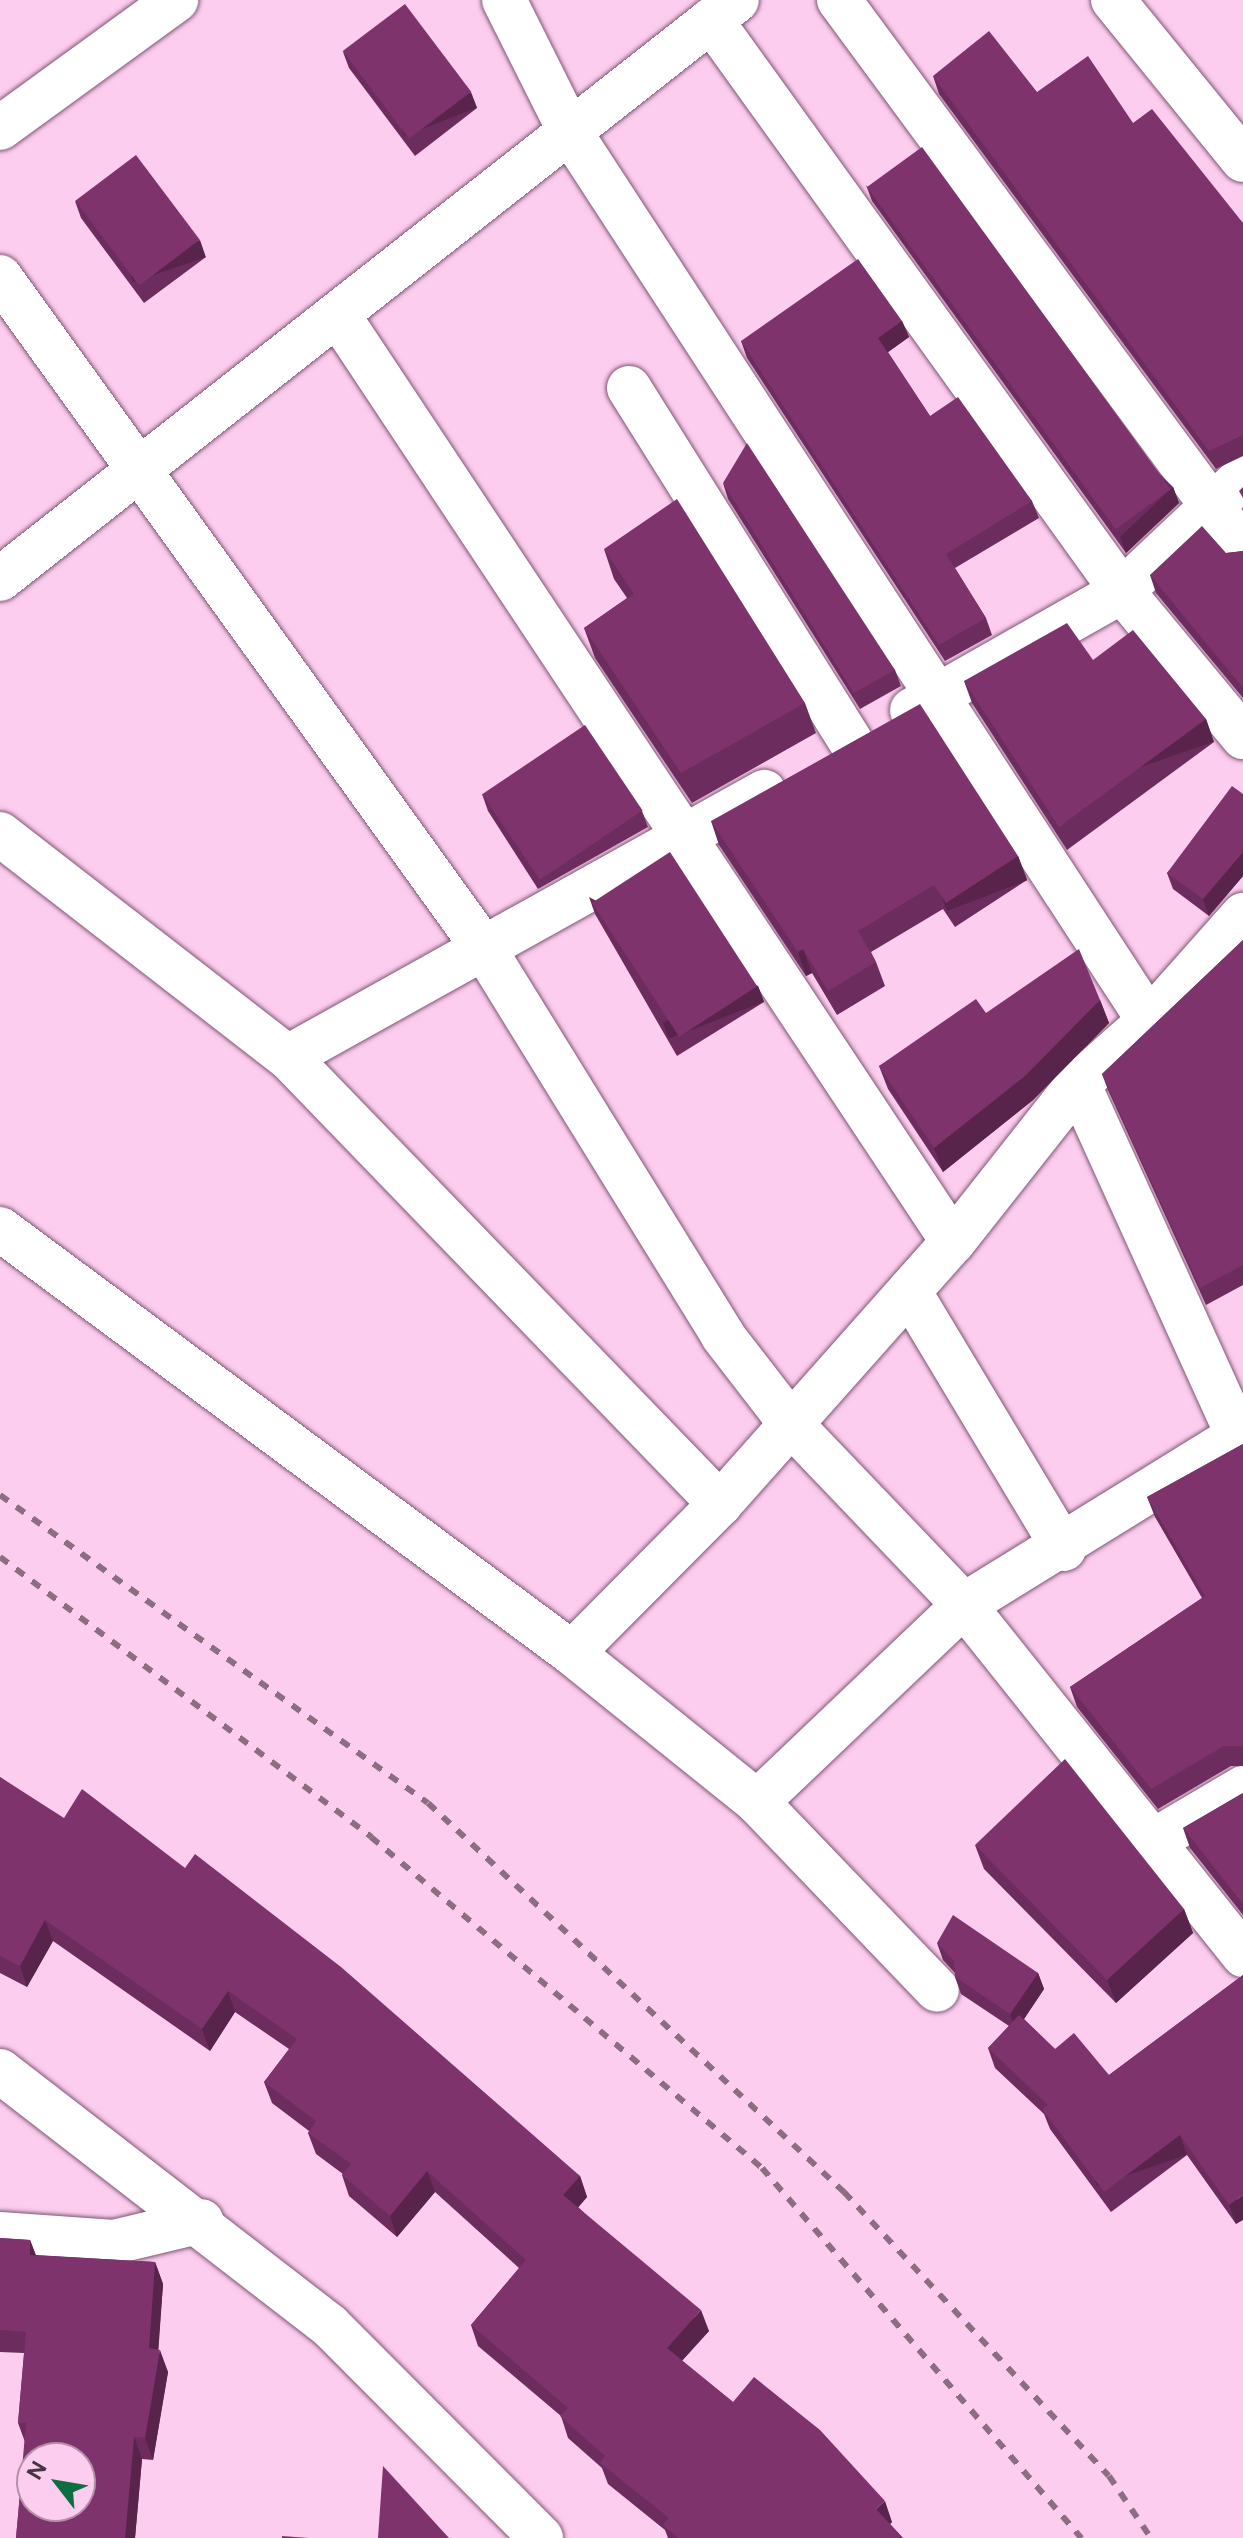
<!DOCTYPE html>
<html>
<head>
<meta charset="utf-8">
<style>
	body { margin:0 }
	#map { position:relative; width:1243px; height:2538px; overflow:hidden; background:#fdcdef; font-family:Figtree,sans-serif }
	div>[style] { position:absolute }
	.roads { filter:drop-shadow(0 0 2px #7f5573) drop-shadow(0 0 2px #7f5573) }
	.minor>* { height:44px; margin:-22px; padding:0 22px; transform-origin:22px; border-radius:22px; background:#fff }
	.tertiary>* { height:44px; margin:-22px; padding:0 22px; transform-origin:22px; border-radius:22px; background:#fff }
	.rail>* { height:6px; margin-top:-3px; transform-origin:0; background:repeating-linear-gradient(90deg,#8c6e83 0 10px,transparent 0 20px) }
	.wall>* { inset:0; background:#6c2c5e }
	.shaded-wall>* { inset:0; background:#58244c; transform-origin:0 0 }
	.building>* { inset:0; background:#7e336d; transform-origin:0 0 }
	span { translate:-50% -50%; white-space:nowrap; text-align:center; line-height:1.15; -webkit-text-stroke:8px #fdcdef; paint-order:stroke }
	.north { position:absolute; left:16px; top:2442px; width:80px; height:80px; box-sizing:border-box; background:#fdcdef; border:2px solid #b590aa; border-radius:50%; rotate:301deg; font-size:22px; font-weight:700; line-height:32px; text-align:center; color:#483542 }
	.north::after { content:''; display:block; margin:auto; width:28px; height:36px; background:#0e6e43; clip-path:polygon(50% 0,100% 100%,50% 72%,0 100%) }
</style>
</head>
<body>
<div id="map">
	<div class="roads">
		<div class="minor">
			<div style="left:504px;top:0;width:148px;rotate:63.4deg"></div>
			<div style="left:570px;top:132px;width:1061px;rotate:56.92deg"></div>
			<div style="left:839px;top:0;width:681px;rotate:53.6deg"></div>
			<div style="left:1113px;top:0;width:206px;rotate:50.9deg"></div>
			<div style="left:711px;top:20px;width:704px;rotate:54.25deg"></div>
			<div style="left:1122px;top:591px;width:190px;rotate:50.3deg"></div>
			<div style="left:0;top:128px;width:218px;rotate:-36deg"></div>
			<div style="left:0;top:277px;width:830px;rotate:54.22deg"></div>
			<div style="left:485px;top:950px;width:453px;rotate:58.3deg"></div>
			<div style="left:723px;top:1336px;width:111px;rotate:52.3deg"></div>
			<div style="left:791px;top:1424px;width:250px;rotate:46.3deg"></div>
			<div style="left:964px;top:1605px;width:448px;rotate:51.4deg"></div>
			<div style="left:338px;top:315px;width:1112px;rotate:56.44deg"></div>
			<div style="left:629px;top:388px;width:419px;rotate:57.9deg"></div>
			<div style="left:0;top:579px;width:937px;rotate:-38.15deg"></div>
			<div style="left:912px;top:710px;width:241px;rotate:-29.5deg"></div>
			<div style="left:1122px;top:591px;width:166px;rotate:-43.3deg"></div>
			<div style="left:0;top:834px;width:364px;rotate:37.8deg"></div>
			<div style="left:288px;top:1057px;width:622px;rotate:45.98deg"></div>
			<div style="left:288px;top:1057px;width:545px;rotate:-29.11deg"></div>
			<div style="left:0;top:1229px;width:712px;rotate:36.55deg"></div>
			<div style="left:572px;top:1653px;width:238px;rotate:38.8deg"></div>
			<div style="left:757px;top:1802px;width:260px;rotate:46.2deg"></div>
			<div style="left:909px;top:1291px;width:301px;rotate:59deg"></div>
			<div style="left:572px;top:1653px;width:210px;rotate:-45.2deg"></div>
			<div style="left:720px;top:1504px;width:351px;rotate:-48.4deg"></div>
			<div style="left:953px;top:1242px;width:201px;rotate:-51.7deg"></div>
			<div style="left:1078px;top:1084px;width:95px;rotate:-41.6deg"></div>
			<div style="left:1149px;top:1021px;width:142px;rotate:-48.4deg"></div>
			<div style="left:757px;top:1802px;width:286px;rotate:-43.6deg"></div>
			<div style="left:964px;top:1605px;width:322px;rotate:-31.7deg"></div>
			<div style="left:1238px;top:1436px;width:387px;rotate:-114.4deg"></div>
			<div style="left:1155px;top:1840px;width:102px;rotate:-30.6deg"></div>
			<div style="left:0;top:2234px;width:114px;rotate:4deg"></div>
			<div style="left:114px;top:2242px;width:90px;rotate:-13.4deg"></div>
		</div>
		<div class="tertiary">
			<div style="left:0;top:2071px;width:417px;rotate:37.7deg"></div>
			<div style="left:330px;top:2326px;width:299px;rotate:45.1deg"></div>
		</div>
	</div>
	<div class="rail">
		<div style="left:0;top:1495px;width:527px;rotate:35.74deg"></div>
		<div style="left:428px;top:1803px;width:570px;rotate:43.08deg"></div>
		<div style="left:844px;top:2192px;width:388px;rotate:47deg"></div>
		<div style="left:1109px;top:2476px;width:75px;rotate:55.9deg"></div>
		<div style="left:0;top:1557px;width:465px;rotate:37deg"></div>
		<div style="left:371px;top:1837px;width:512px;rotate:40.25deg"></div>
		<div style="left:762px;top:2168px;width:489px;rotate:49.2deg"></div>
	</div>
	<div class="wall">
		<div style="clip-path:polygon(343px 52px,477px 108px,415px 156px,349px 68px)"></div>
		<div style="clip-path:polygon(933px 76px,1037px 92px,1133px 123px,1243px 223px,1243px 456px,1216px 469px,939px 94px)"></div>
		<div style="clip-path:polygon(866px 185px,1173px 487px,1179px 503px,1126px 553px,872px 201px)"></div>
		<div style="clip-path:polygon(75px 201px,206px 257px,144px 303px,81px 218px)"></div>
		<div style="clip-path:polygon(902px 321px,909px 337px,888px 352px,930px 416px,1032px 501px,1039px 518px,955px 568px,986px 618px,992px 635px,945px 661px,747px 358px,741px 341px)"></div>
		<div style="clip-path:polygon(723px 483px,895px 670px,901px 686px,860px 709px,728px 499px)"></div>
		<div style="clip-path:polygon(604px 549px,805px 703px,816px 733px,692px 803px,595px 658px,584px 628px,627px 598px,614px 579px)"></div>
		<div style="clip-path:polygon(1243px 551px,1243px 698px,1156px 593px,1150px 575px,1226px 553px)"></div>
		<div style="clip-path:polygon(1093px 660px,1206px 719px,1214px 742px,1067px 850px,972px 703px,964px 681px)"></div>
		<div style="clip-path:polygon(482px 794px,642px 811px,648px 827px,538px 889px,488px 811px)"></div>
		<div style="clip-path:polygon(1243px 794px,1243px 876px,1209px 916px,1173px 889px,1167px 873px)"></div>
		<div style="clip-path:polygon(711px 821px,1018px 856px,1027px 880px,955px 927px,943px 909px,871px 952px,876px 962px,885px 986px,837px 1015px,812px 973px,806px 976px,719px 845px)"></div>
		<div style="clip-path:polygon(589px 897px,758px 986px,764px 1002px,677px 1056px,595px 914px)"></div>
		<div style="clip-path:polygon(1243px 940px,1243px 1285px,1206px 1305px,1108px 1090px,1102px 1074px)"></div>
		<div style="clip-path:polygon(1100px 1000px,1109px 1023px,1033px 1100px,943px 1172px,888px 1089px,879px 1066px,986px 1013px)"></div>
		<div style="clip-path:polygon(1243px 1444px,1243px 1766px,1231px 1766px,1158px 1809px,1077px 1707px,1070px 1687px,1202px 1598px,1155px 1517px,1147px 1497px)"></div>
		<div style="clip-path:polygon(0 1777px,580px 2176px,587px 2197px,578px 2207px,709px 2331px,682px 2361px,733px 2402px,892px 2522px,890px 2524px,903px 2538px,668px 2538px,665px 2530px,608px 2484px,602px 2468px,568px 2438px,561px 2416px,478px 2346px,471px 2325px,519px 2268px,435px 2192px,397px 2237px,349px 2196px,342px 2175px,343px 2174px,316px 2154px,308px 2133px,309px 2131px,272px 2103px,264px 2082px,289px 2049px,235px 2012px,210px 2051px,53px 1941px,27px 1987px,0 1973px)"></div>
		<div style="clip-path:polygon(1243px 1793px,1243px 1915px,1190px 1848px,1183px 1828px)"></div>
		<div style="clip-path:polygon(975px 1845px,1184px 1909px,1193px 1933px,1116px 2003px,984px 1869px)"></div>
		<div style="clip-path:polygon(937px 1943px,1038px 1973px,1044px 1989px,1024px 2019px,1055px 2049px,1109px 2075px,1243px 1975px,1236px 2224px,1187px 2155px,1111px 2212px,1050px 2129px,1044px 2114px,995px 2068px,988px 2048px,1009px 2026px,961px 1994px,955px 1977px,955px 1973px,943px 1960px)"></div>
		<div style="clip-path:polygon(0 2238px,30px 2240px,36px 2255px,155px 2262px,163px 2284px,158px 2349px,168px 2372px,153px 2460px,142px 2459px,135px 2538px,16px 2538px,25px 2442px,18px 2423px,24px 2353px,0 2352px)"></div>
	</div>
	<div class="shaded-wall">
		<div style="left:471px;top:92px;width:17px;height:78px;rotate:69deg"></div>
		<div style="left:200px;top:240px;width:18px;height:77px;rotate:71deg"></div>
		<div style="clip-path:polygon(902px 321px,909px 337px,884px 355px,878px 338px)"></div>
		<div style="clip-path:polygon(1173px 487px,1179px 503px,1126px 553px,1120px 537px)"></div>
		<div style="left:1206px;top:719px;width:24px;height:182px;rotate:71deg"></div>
		<div style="clip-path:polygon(1243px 852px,1243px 876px,1209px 916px,1203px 899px)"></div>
		<div style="left:1018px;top:856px;width:26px;height:86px;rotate:69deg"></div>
		<div style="clip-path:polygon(803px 949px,812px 973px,806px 976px,798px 952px)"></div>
		<div style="left:758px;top:986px;width:17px;height:102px;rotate:69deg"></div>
		<div style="clip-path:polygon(1100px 1000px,1109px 1023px,1033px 1100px,943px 1172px,934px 1148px)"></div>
		<div style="clip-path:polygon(1184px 1909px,1193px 1933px,1116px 2003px,1107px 1980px)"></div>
		<div style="clip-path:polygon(45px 1920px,53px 1941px,27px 1987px,20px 1966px)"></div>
		<div style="clip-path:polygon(1038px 1973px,1044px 1989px,1016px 2031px,1010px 2014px)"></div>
		<div style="clip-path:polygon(228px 1991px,235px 2012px,210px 2051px,202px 2029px)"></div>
		<div style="left:1180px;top:2135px;width:21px;height:95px;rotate:71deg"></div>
		<div style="clip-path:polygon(427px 2171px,435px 2192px,397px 2237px,390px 2216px)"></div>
		<div style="clip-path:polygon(580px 2176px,587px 2197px,571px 2216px,563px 2195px)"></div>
		<div style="clip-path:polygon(1243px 2195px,1243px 2220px,1236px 2224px,1229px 2205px)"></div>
		<div style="clip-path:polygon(30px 2240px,38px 2262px,30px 2255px)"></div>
		<div style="clip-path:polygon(155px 2262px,163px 2284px,157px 2370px,149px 2348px)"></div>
		<div style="clip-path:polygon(701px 2310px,709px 2331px,674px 2369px,667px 2348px)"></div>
		<div style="clip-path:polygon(160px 2350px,168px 2372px,153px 2460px,145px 2438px)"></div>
		<div style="clip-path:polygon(134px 2437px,142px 2459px,135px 2538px,125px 2538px)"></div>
		<div style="clip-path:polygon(885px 2501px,892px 2522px,884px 2530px,876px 2509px)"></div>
	</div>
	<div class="building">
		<div style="left:405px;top:4px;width:110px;height:78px;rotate:53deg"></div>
		<div style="clip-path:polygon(989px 31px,1037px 92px,1088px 56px,1133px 123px,1152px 109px,1243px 223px,1243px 435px,1209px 451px,933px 76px)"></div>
		<div style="left:922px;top:147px;width:423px;height:68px;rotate:54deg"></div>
		<div style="left:136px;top:155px;width:106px;height:76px;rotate:53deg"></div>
		<div style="clip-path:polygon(858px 259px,902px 321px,878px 338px,930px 416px,958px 397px,1032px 501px,946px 554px,986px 618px,939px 645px,741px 341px)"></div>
		<div style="clip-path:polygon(747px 443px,895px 670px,854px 693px,723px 483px)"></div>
		<div style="clip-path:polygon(1243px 487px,1243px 498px,1239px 491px)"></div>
		<div style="clip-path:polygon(677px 499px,805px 703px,681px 773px,584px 628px,634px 594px,604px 549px)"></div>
		<div style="clip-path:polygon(1202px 526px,1226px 553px,1243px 551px,1243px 688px,1150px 575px)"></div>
		<div style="clip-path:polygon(1067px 623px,1093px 660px,1133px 630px,1206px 719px,1059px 827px,964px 681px)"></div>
		<div style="clip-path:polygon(920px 704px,1018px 856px,946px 903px,934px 885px,858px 931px,876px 962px,828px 991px,803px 949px,798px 952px,711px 821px)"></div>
		<div style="left:585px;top:725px;width:103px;height:124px;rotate:56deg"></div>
		<div style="clip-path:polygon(1232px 786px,1243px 794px,1243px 852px,1203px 899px,1167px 873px)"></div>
		<div style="left:670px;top:852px;width:160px;height:93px;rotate:57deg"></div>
		<div style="clip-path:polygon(1243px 940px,1243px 1265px,1200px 1288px,1102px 1074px)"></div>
		<div style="clip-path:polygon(1079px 949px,1100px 1000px,1025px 1076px,934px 1148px,879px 1066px,976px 999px,986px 1013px)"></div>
		<div style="clip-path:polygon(1243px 1444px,1243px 1746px,1224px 1746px,1151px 1789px,1070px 1687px,1205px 1596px,1147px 1497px)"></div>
		<div style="clip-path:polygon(1065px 1759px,1184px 1909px,1107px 1980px,975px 1845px)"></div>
		<div style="clip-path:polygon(0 1777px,64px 1818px,82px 1789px,185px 1868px,195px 1854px,341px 1967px,580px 2176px,563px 2195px,701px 2310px,667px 2348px,733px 2402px,754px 2377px,820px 2430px,885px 2501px,876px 2509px,903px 2538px,678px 2538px,663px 2525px,669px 2518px,600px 2463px,605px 2456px,560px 2416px,568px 2408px,471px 2325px,526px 2260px,427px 2171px,390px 2216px,342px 2175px,351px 2164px,308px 2133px,316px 2121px,264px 2082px,297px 2039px,228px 1991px,202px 2029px,45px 1920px,20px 1966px,0 1956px)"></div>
		<div style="clip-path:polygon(1243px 1793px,1243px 1904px,1183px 1828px)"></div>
		<div style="clip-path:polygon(953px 1915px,1038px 1973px,1010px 2014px,955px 1977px,954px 1961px,937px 1943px)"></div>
		<div style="clip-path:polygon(1243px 1975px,1243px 2195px,1229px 2205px,1180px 2135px,1104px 2192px,1042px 2109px,1048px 2105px,988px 2048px,1019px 2015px,1055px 2049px,1074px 2033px,1109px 2075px)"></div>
		<div style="clip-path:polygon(evenodd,0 2238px,30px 2240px,30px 2255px,155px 2262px,149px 2348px,160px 2350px,145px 2438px,134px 2437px,125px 2538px,16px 2538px,26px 2423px,18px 2423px,26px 2332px,0 2330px,0 2238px,32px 2458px,80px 2458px,80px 2506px,32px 2506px,32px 2458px)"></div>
		<div style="clip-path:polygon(383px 2466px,449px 2538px,378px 2538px)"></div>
		<div style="clip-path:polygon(282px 2536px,309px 2538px,282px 2538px)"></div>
	</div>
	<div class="north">N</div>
</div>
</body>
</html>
